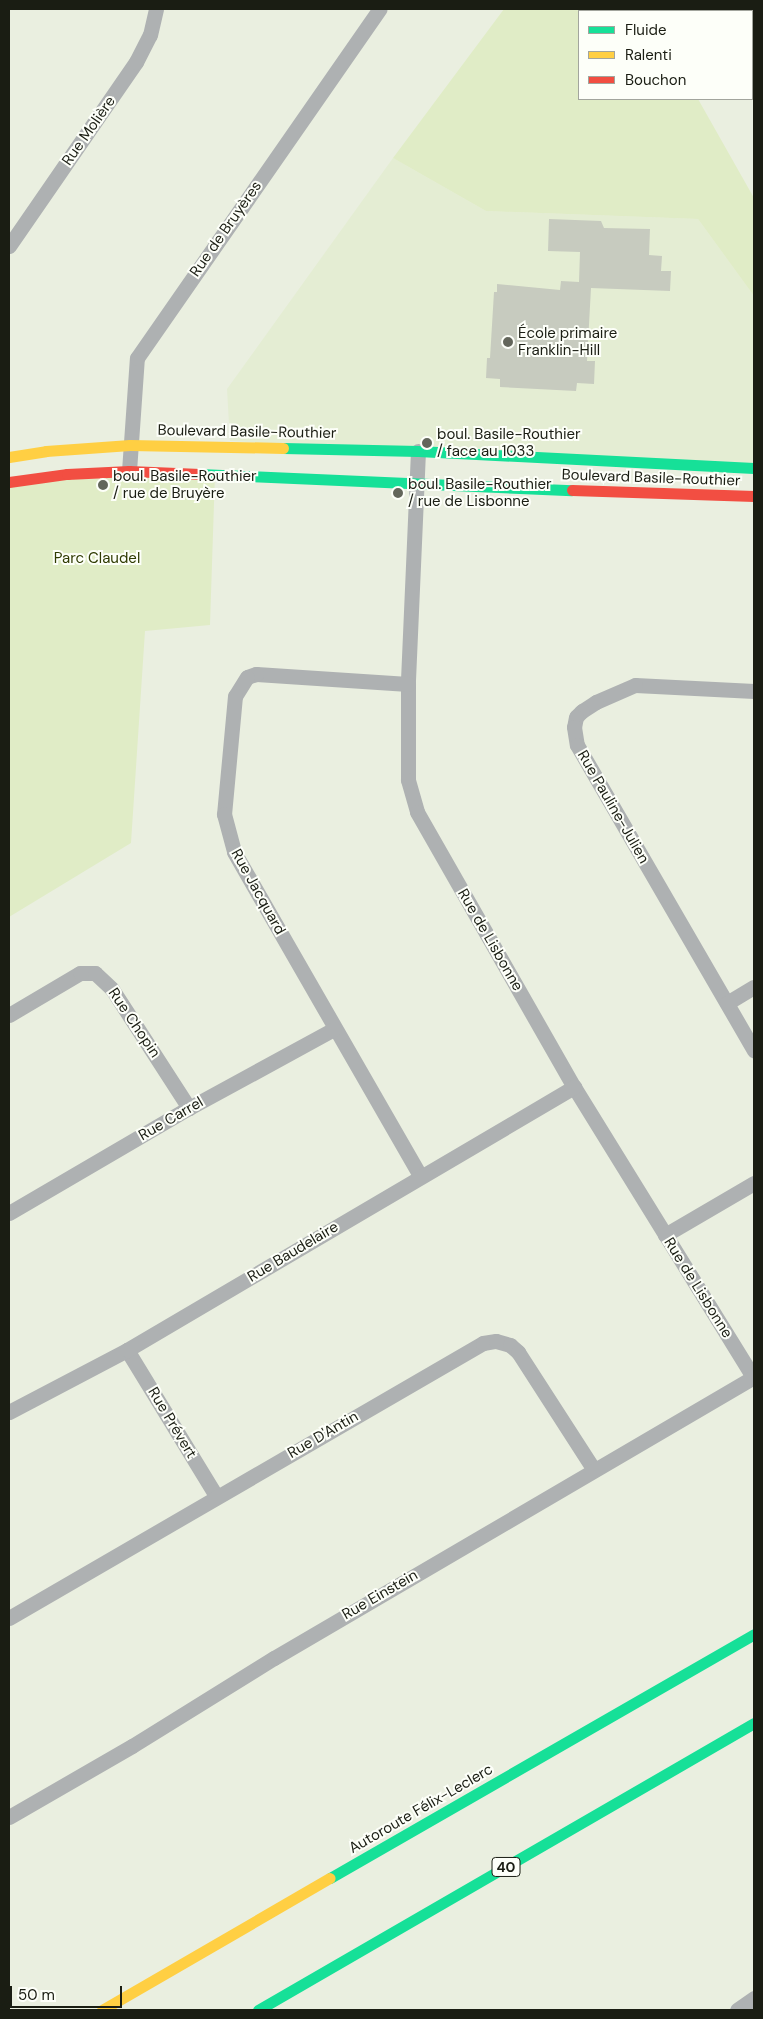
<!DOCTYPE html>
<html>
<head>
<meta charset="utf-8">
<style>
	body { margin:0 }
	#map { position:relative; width:763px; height:2019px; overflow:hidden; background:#eaefe0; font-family:"DM Sans",sans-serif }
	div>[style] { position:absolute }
	.built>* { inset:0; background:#e4edd3 }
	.green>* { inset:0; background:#e0ecc6 }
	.building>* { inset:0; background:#c7cbbf }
	.street>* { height:15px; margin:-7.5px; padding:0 7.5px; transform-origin:7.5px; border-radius:7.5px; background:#aeb1b2 }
	.fast>* { height:11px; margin:-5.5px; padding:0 5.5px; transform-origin:5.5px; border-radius:5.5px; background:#16e098 }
	.slow>* { height:11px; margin:-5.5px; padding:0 5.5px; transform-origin:5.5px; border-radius:5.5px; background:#ffcf43 }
	.jam>* { height:11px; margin:-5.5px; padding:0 5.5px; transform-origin:5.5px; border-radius:5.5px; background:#f24e42 }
	.dots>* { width:14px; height:14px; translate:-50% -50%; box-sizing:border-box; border:2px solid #fdfff9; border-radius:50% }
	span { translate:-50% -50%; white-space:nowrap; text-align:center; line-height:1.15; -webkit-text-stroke:4px #fdfff9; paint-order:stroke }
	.shield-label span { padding:1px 4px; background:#fdfff9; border:1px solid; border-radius:4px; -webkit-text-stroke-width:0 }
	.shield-label { font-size:14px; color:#1a1d13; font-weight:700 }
	.street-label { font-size:15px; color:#1a1d13 }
	.poi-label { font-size:15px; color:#1a1d13 }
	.left { translate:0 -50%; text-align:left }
	.park-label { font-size:15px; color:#2f3b02 }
	.frame { position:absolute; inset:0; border:10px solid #1a1d13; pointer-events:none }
	.legend { position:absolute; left:578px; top:10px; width:175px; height:90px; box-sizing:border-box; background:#fdfff9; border:1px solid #a2a59d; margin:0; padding:6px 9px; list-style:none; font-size:15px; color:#1a1d13 }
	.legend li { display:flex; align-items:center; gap:10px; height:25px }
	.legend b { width:25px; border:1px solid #a2a59d }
	.scale { position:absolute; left:10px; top:1986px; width:112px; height:22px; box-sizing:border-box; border:2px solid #1a1d13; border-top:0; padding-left:6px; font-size:15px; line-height:18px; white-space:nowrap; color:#1a1d13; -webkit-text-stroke:4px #fdfff9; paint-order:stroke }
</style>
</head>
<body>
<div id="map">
	<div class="built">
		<div style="clip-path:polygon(393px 158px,486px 211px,698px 219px,754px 296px,754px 469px,230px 441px,227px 389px)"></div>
	</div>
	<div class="green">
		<div style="clip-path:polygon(504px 9px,646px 9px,648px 11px,579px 11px,579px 99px,698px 99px,754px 198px,754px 296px,698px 219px,486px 211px,393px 158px)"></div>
		<div style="clip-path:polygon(215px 473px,210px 625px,145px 631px,131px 843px,9px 917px,9px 482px)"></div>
	</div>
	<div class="building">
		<div style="clip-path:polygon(549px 219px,601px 221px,604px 228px,650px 229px,649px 255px,662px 256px,661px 271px,671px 271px,670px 291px,591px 288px,587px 361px,595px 361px,594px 384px,577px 383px,576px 391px,500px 387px,500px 379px,486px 378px,487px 358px,490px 358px,494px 292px,497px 292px,497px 284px,560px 290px,561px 281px,579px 282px,580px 252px,548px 251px)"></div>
	</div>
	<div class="street">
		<div style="left:9px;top:246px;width:224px;rotate:-55.4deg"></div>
		<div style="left:136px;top:62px;width:30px;rotate:-63deg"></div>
		<div style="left:150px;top:35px;width:27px;rotate:-77deg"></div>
		<div style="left:418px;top:451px;width:233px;rotate:92.5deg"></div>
		<div style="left:408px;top:684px;width:96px;rotate:90deg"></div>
		<div style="left:408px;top:780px;width:33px;rotate:74deg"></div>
		<div style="left:417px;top:812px;width:317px;rotate:60.3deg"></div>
		<div style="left:574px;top:1087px;width:342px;rotate:58.3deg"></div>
		<div style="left:129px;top:471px;width:113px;rotate:-86deg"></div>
		<div style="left:137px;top:358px;width:425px;rotate:-55.2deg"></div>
		<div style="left:408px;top:684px;width:152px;rotate:-176.2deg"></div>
		<div style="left:256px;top:674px;width:9px;rotate:162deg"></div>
		<div style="left:247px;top:677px;width:22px;rotate:122deg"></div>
		<div style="left:235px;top:696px;width:119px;rotate:95.3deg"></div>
		<div style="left:224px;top:814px;width:39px;rotate:75deg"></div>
		<div style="left:234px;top:852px;width:374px;rotate:60.1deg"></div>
		<div style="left:754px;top:691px;width:119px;rotate:-177.1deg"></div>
		<div style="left:635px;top:685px;width:43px;rotate:156.4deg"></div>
		<div style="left:596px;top:702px;width:17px;rotate:147deg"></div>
		<div style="left:582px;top:711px;width:8px;rotate:135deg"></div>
		<div style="left:576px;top:717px;width:10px;rotate:101deg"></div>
		<div style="left:574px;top:727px;width:18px;rotate:81deg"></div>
		<div style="left:577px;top:745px;width:353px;rotate:59.9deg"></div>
		<div style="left:727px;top:1003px;width:31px;rotate:-31deg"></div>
		<div style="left:9px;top:1015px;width:82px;rotate:-30.6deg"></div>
		<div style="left:80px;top:973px;width:15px"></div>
		<div style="left:95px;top:973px;width:23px;rotate:43deg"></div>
		<div style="left:112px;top:989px;width:142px;rotate:57.1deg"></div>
		<div style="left:9px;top:1213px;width:208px;rotate:-30.3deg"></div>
		<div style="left:189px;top:1108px;width:165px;rotate:-28.6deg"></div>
		<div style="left:665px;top:1235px;width:103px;rotate:-30.3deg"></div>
		<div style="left:127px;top:1350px;width:171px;rotate:58.6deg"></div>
		<div style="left:9px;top:1412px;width:133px;rotate:-27.7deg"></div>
		<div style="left:127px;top:1350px;width:519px;rotate:-30.47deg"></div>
		<div style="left:9px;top:1618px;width:548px;rotate:-30.12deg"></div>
		<div style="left:483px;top:1343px;width:13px;rotate:-9deg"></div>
		<div style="left:496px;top:1341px;width:15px;rotate:16deg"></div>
		<div style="left:510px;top:1345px;width:11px;rotate:41deg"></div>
		<div style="left:518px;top:1352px;width:140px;rotate:57.2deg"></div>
		<div style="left:9px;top:1817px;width:142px;rotate:-30deg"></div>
		<div style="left:132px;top:1746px;width:167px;rotate:-31.8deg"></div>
		<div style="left:274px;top:1658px;width:556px;rotate:-30.35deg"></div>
		<div style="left:737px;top:2010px;width:21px;rotate:-35deg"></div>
	</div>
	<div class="fast">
		<div style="left:283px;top:448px;width:135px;rotate:1.3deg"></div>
		<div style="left:418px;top:451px;width:336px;rotate:2.9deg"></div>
		<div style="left:200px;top:474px;width:372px;rotate:2.5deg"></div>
		<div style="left:330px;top:1878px;width:489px;rotate:-29.9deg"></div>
		<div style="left:258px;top:2010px;width:573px;rotate:-30.05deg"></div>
	</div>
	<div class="slow">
		<div style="left:9px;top:457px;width:37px;rotate:-9deg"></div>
		<div style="left:46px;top:451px;width:84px;rotate:-4.1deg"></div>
		<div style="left:130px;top:445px;width:153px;rotate:1.1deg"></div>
		<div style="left:102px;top:2010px;width:263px;rotate:-30.1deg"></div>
	</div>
	<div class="jam">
		<div style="left:9px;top:482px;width:59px;rotate:-7.9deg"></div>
		<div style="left:67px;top:474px;width:62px;rotate:-2.8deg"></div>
		<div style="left:129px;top:471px;width:71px;rotate:2.4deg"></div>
		<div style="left:572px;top:490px;width:182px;rotate:1.9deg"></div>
	</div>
	<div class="dots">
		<div style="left:508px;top:342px;background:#63665b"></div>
		<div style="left:427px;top:443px;background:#63665b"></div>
		<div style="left:103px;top:485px;background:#63665b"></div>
		<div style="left:398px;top:493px;background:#63665b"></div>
	</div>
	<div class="shield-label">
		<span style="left:506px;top:1867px">40</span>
	</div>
	<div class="street-label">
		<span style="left:89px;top:131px;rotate:-55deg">Rue Molière</span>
		<span style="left:226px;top:229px;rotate:-55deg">Rue de Bruyères</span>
		<span style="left:247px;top:432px;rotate:1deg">Boulevard Basile-Routhier</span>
		<span style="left:651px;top:478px;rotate:2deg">Boulevard Basile-Routhier</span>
		<span style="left:613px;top:807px;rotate:60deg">Rue Pauline-Julien</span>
		<span style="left:258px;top:892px;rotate:61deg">Rue Jacquard</span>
		<span style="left:490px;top:940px;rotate:60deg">Rue de Lisbonne</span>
		<span style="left:134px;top:1023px;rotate:56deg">Rue Chopin</span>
		<span style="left:171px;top:1119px;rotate:-30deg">Rue Carrel</span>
		<span style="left:293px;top:1252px;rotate:-31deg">Rue Baudelaire</span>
		<span style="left:698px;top:1288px;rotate:58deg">Rue de Lisbonne</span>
		<span style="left:172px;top:1423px;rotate:59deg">Rue Prévert</span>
		<span style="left:323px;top:1435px;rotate:-30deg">Rue D'Antin</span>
		<span style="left:380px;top:1595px;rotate:-30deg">Rue Einstein</span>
		<span style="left:421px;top:1809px;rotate:-30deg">Autoroute Félix-Leclerc</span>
	</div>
	<div class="poi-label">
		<span class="left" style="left:518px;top:342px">École primaire<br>Franklin-Hill</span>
		<span class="left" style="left:437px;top:443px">boul. Basile-Routhier<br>/ face au 1033</span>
		<span class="left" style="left:113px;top:485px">boul. Basile-Routhier<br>/ rue de Bruyère</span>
		<span class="left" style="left:408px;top:493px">boul. Basile-Routhier<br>/ rue de Lisbonne</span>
	</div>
	<div class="park-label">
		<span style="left:97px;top:559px">Parc Claudel</span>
	</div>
	<div class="frame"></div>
	<ul class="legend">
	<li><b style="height:6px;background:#16e098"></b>Fluide</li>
	<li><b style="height:6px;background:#ffcf43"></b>Ralenti</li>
	<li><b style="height:6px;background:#f24e42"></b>Bouchon</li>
	</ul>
	<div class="scale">50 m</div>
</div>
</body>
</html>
